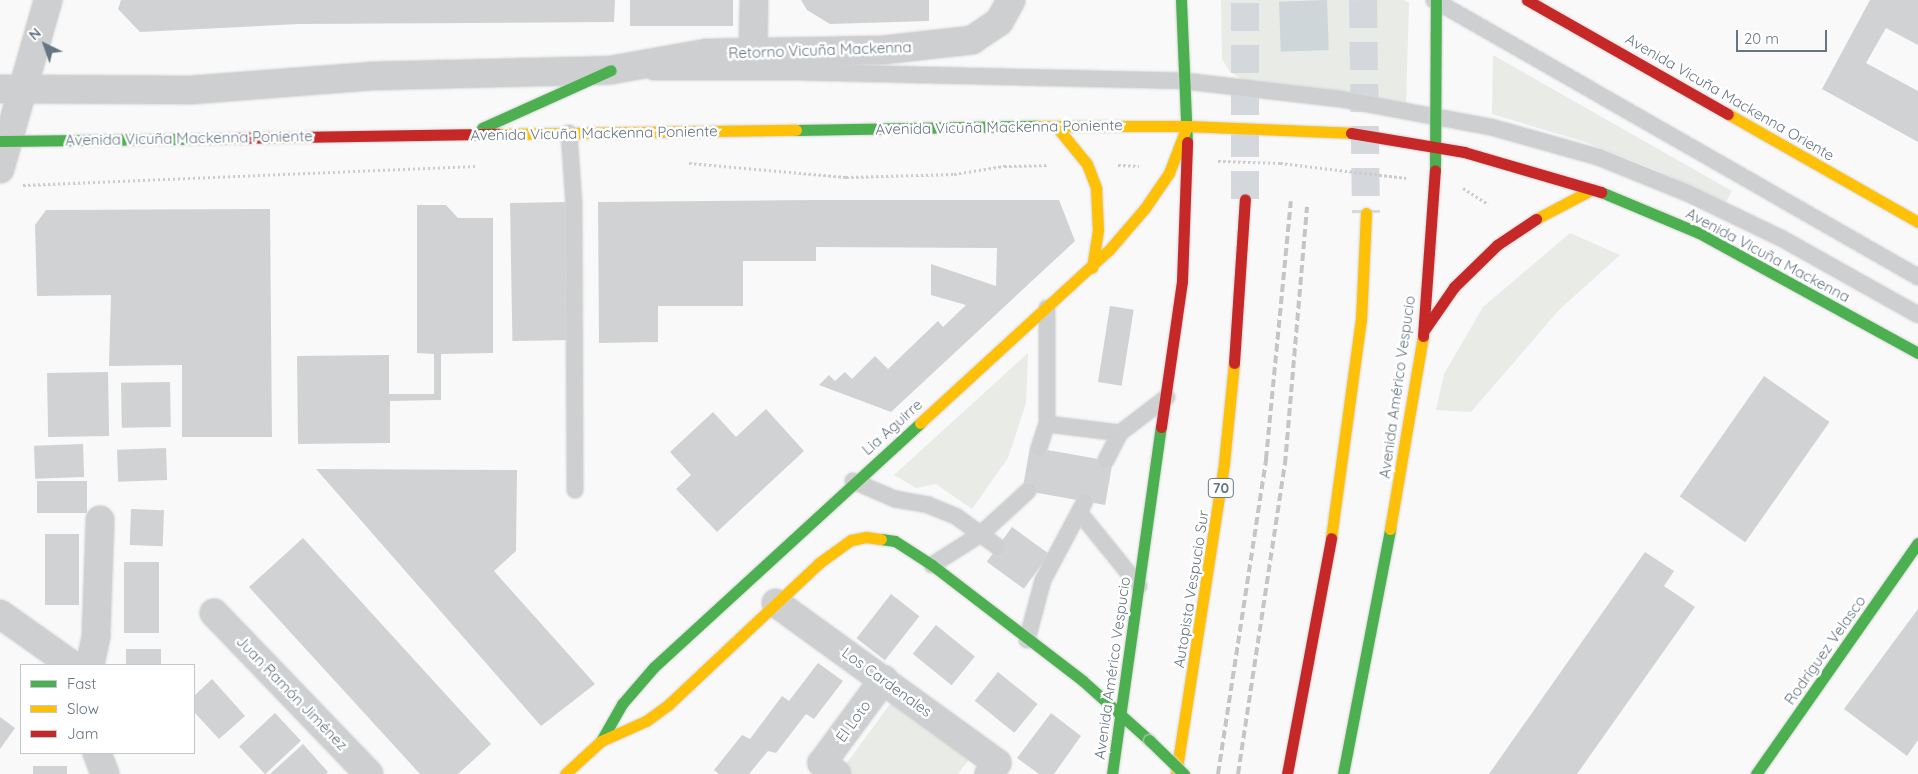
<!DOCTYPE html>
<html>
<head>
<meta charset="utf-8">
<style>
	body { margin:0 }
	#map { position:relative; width:1918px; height:774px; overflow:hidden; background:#f9f9f9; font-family:Quicksand,sans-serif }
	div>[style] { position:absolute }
	.green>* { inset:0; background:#e8ebe6 }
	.water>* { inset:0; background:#ced6d9; transform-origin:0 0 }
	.building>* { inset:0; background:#d0d2d3; transform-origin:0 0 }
	.highway-tunnel>* { height:28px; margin-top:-14px; transform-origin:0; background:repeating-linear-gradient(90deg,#d4d8dc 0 28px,transparent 0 42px) }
	.path>* { height:3px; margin-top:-1.5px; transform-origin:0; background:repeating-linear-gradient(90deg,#cbcccd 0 2.5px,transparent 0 5px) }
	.roads { filter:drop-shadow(0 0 1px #d5d6d7) drop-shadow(0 0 1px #d5d6d7) }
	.lane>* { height:16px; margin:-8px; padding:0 8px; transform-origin:8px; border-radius:8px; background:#cecfd0 }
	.street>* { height:28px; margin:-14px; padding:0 14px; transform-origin:14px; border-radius:14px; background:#cecfd0 }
	.fast>* { height:11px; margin:-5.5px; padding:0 5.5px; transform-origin:5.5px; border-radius:5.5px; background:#4caf50 }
	.slow>* { height:11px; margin:-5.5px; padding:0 5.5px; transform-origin:5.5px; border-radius:5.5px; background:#ffc107 }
	.jam>* { height:11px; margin:-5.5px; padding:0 5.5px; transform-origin:5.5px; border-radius:5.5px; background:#c62828 }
	.rail>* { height:4px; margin-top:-2px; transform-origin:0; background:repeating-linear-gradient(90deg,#c3c5c6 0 8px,transparent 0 12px) }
	.bridges { filter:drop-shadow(0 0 1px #d5d6d7) drop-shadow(0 0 1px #d5d6d7) }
	.fast-bridge>* { height:11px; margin:-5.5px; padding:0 5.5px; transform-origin:5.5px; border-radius:5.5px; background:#4caf50 }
	span { translate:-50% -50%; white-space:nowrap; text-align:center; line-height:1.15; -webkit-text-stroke:5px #fff; paint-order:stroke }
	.shield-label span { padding:1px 4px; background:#fff; border:1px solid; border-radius:4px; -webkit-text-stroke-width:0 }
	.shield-label { font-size:14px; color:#657683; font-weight:700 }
	.street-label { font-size:15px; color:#657683 }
	.legend { position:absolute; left:20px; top:664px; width:175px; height:90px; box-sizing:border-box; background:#fff; border:1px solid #c1c8cd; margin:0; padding:6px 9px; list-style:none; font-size:15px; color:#657683 }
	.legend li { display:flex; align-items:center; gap:10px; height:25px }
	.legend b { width:25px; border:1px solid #c1c8cd }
	.north { position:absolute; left:20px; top:20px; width:50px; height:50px; -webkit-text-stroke:4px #fff; paint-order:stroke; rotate:318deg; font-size:14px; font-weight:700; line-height:20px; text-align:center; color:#657683 }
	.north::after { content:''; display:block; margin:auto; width:18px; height:22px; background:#657683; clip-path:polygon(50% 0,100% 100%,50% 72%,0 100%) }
	.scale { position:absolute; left:1736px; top:30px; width:91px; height:22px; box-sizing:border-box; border:2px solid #657683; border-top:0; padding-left:6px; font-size:15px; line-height:18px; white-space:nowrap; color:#657683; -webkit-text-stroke:4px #fff; paint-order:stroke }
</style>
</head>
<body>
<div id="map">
	<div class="green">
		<div style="clip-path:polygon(1221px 0,1404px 0,1409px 3px,1406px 106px,1249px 83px,1230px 72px,1222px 59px)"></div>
		<div style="clip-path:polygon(1493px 55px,1732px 191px,1726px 202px,1652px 168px,1585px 142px,1492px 114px)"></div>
		<div style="clip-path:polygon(1570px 233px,1620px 255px,1559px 310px,1471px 412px,1436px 410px,1444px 374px,1483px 307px)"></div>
		<div style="clip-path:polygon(1028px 353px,1026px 403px,1008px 458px,972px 509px,936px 484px,916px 488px,894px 475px)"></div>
		<div style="clip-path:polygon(893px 700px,971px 757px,958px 774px,850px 774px,843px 768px)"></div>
	</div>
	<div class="water">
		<div style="left:1327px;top:0;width:50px;height:48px;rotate:88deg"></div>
	</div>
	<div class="building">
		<div style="clip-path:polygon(121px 0,615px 0,614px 22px,299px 24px,140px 32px,118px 9px)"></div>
		<div style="left:630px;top:0;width:103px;height:26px"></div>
		<div style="clip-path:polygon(801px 0,929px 0,929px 21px,830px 24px,807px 10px)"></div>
		<div style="clip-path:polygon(1870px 0,1918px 0,1918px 45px,1886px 28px,1866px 63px,1918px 91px,1918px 142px,1822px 89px)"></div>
		<div style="clip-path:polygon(817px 200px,1059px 200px,1075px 241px,891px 412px,819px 385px,829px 375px,835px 381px,845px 372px,852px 379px,875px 356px,888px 369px,938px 321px,943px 327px,966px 305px,931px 295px,931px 264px,996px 286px,997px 248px,816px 247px,816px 261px,743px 261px,743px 306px,658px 306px,658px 342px,599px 343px,598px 202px)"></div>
		<div style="left:571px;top:202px;width:138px;height:61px;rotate:89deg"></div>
		<div style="clip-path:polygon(417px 205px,446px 205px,458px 218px,493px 218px,493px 353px,441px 354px,441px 400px,390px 401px,390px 443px,298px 444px,297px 356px,389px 355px,389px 394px,434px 394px,434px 354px,417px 353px)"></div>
		<div style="clip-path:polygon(270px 209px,272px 437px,182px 437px,182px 365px,109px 366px,111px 295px,37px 296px,35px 225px,46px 210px)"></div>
		<div style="left:1110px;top:306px;width:24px;height:77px;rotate:9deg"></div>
		<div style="left:108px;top:372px;width:64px;height:61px;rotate:89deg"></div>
		<div style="left:1764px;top:376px;width:80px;height:147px;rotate:35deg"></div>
		<div style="left:170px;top:382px;width:45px;height:49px;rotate:89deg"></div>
		<div style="clip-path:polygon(766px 409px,804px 451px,717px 532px,676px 489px,691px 475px,670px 452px,713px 412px,736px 437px)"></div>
		<div style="left:83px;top:444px;width:33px;height:49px;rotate:88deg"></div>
		<div style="left:1030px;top:447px;width:84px;height:44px;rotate:10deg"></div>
		<div style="left:166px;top:448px;width:32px;height:49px;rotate:88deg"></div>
		<div style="clip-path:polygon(316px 469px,517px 470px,516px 551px,494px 571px,595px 684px,541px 726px)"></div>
		<div style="left:87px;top:481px;width:32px;height:50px;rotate:90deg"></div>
		<div style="left:131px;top:509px;width:33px;height:36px;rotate:2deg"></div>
		<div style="left:1012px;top:527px;width:46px;height:43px;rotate:36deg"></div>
		<div style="left:45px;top:534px;width:34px;height:71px"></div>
		<div style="clip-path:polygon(303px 538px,491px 744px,458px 774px,420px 774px,249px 587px)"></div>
		<div style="clip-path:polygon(1645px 552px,1674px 571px,1664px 586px,1695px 607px,1577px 774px,1489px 774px)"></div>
		<div style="left:124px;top:562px;width:35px;height:71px"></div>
		<div style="left:891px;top:594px;width:36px;height:56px;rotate:38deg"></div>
		<div style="clip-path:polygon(1918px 609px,1918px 740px,1907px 756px,1844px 709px)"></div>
		<div style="left:936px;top:625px;width:50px;height:37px;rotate:39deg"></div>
		<div style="left:126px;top:649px;width:35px;height:16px"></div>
		<div style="clip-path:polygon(818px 663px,843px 681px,814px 719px,806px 714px,776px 753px,768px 751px,749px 774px,719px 774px,714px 770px,742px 735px,750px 739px,782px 696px,789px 701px)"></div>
		<div style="left:998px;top:672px;width:51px;height:37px;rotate:39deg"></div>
		<div style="clip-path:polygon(212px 679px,245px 716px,219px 739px,194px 712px,194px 696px)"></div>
		<div style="left:275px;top:713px;width:38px;height:49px;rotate:47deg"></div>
		<div style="clip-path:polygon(1051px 713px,1081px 736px,1054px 774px,1039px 774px,1017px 758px)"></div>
		<div style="clip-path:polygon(0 717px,15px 728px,0 749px)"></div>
		<div style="clip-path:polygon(303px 744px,328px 772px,326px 774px,270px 774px)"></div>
		<div style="left:67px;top:766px;width:8px;height:34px;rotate:90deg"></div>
	</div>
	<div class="highway-tunnel">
		<div style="left:1363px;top:0;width:213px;rotate:89.2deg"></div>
		<div style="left:1245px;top:199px;width:199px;rotate:-90deg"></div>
	</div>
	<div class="path">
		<div style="left:1218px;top:161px;width:62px;rotate:1.8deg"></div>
		<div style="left:1280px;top:163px;width:127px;rotate:6.8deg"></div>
		<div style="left:689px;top:163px;width:158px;rotate:5.1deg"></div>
		<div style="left:846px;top:177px;width:108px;rotate:-1.6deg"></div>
		<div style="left:954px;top:174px;width:51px;rotate:-9.1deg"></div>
		<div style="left:1004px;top:166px;width:45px;rotate:-1.3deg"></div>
		<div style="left:1118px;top:165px;width:21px;rotate:3deg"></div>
		<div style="left:23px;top:185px;width:453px;rotate:-2.4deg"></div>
		<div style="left:1463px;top:188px;width:30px;rotate:33deg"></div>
	</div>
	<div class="roads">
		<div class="lane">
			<div style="left:1434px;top:0;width:558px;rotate:29.78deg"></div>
			<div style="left:653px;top:72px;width:142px"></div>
			<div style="left:795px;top:72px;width:390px;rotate:1.3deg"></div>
			<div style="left:1185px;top:81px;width:156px;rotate:6.6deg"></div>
			<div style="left:1340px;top:99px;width:154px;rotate:10.5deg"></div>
			<div style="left:1491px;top:127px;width:111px;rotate:15.7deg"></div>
			<div style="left:1598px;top:157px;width:96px;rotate:22deg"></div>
			<div style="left:1687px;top:193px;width:104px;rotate:25.6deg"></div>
			<div style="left:1781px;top:238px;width:157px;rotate:29.3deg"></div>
			<div style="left:569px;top:133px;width:71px;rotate:86deg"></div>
			<div style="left:574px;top:204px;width:286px;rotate:89.8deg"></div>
			<div style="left:1047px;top:424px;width:74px;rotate:7deg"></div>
			<div style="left:1039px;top:448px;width:25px;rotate:-72deg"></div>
			<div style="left:1047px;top:424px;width:116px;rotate:-90deg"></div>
			<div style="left:1106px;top:460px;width:30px;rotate:-63deg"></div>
			<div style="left:1120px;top:433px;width:59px;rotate:-37.5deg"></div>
			<div style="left:853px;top:481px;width:46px;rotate:23.2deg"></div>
			<div style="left:895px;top:499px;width:34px;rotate:10deg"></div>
			<div style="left:928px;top:505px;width:31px;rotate:22deg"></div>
			<div style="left:957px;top:517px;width:51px;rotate:36.2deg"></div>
			<div style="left:1079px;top:512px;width:95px;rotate:51deg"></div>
			<div style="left:932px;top:565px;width:58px;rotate:-32.3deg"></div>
			<div style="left:981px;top:534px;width:64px;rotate:-42.5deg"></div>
			<div style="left:1027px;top:640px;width:62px;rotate:-75.1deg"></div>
			<div style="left:1043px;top:580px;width:89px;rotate:-62deg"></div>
		</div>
		<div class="street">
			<div style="left:753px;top:52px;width:52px;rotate:-88.9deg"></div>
			<div style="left:0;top:89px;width:191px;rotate:0.3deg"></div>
			<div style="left:191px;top:90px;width:181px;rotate:-4.4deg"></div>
			<div style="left:371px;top:76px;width:240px;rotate:-1.4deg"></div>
			<div style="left:611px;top:70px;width:97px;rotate:-10deg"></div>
			<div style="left:707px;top:53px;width:176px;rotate:-1deg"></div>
			<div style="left:883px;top:50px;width:90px;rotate:-6.4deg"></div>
			<div style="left:972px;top:40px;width:32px;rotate:-34deg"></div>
			<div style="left:999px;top:22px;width:25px;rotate:-61deg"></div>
			<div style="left:0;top:169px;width:176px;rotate:-74.1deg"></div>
			<div style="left:776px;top:603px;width:273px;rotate:35.9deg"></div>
			<div style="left:997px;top:763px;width:14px;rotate:126deg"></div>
			<div style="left:214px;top:613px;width:223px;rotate:46.1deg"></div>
			<div style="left:0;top:614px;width:88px;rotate:35.3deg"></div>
			<div style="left:90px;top:665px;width:30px;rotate:-78deg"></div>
			<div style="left:96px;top:636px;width:116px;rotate:-88deg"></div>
			<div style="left:97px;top:753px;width:22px;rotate:69deg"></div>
			<div style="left:837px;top:774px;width:19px;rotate:-144deg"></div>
			<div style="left:822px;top:763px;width:104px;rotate:-53.6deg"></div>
		</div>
		<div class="fast">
			<div style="left:1181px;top:0;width:142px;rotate:87.6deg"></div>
			<div style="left:482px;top:128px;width:141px;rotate:-24.2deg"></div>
			<div style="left:796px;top:130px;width:241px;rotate:-1deg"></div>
			<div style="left:0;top:141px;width:231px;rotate:-0.7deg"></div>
			<div style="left:1435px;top:170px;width:170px;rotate:-89.7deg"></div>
			<div style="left:1601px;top:192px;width:106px;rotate:22.7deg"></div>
			<div style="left:1699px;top:233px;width:250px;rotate:28.7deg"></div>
			<div style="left:881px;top:539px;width:14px;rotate:8deg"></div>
			<div style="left:895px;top:541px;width:44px;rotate:33deg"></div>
			<div style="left:932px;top:565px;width:190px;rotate:37.5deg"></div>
			<div style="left:1083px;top:681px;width:89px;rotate:41.8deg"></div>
			<div style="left:601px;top:741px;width:43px;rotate:-60.4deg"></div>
			<div style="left:622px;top:704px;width:49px;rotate:-49.1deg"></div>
			<div style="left:654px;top:667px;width:361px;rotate:-42.5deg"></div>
			<div style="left:1112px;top:774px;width:350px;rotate:-82deg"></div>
			<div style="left:1343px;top:774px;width:249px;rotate:-79.1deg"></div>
			<div style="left:1756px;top:774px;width:282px;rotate:-55deg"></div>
		</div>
		<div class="slow">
			<div style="left:1728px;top:114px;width:219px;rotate:29.6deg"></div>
			<div style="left:1037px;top:126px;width:150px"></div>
			<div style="left:1187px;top:126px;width:164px;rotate:2.4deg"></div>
			<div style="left:1056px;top:126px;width:49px;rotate:50.8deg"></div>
			<div style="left:1087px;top:164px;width:26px;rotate:69deg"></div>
			<div style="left:1096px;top:188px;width:42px;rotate:87.3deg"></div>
			<div style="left:1098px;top:230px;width:38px;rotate:99deg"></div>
			<div style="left:499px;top:134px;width:297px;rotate:-0.8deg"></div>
			<div style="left:1536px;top:219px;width:64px;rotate:-27.8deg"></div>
			<div style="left:920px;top:423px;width:256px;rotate:-42.5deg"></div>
			<div style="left:1109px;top:250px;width:55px;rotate:-49.4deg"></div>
			<div style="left:1145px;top:208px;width:42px;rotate:-55.6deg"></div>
			<div style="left:1169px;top:173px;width:50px;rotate:-69deg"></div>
			<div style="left:1390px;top:529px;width:196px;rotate:-80.3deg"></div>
			<div style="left:1331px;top:538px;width:220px;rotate:-82.2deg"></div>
			<div style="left:1361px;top:320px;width:107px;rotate:-87.3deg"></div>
			<div style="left:565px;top:774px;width:49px;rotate:-42.5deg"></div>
			<div style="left:601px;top:741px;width:49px;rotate:-24deg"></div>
			<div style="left:646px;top:721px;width:27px;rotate:-36deg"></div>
			<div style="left:668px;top:705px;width:207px;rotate:-43.2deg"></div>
			<div style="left:819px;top:563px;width:39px;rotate:-36deg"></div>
			<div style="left:851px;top:540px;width:15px;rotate:-11deg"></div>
			<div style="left:866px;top:537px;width:15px;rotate:8deg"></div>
			<div style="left:1176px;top:774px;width:315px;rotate:-81.2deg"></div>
			<div style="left:1224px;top:463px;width:100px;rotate:-84.3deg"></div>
		</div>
		<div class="jam">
			<div style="left:1527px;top:0;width:231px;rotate:29.6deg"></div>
			<div style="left:1351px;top:133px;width:115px;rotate:9.5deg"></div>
			<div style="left:1464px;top:152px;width:143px;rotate:16.3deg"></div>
			<div style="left:231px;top:138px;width:268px;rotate:-0.9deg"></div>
			<div style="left:1425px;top:329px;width:51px;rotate:-55.4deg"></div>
			<div style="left:1454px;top:287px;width:60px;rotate:-44.3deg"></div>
			<div style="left:1497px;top:245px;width:47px;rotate:-33.7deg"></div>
			<div style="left:1423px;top:336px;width:166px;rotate:-85.9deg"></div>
			<div style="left:1234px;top:363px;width:164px;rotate:-86.2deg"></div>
			<div style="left:1161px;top:427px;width:148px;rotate:-81.8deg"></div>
			<div style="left:1182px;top:281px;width:139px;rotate:-87.9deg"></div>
			<div style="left:1287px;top:774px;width:240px;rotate:-79.4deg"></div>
		</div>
	</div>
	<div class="rail">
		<div style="left:1218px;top:774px;width:319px;rotate:-81.3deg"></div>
		<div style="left:1266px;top:459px;width:259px;rotate:-84.5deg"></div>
		<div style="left:1238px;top:774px;width:314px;rotate:-81.4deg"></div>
		<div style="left:1285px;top:464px;width:258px;rotate:-85.1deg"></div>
	</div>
	<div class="bridges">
		<div class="fast-bridge">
			<div style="left:1149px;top:740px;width:49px;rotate:44.2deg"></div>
		</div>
	</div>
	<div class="shield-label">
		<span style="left:1221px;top:488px">70</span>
	</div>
	<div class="street-label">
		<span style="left:820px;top:50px;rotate:-2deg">Retorno Vicuña Mackenna</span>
		<span style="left:1730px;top:97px;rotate:30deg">Avenida Vicuña Mackenna Oriente</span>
		<span style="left:999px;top:127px;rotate:-1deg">Avenida Vicuña Mackenna Poniente</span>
		<span style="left:594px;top:133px;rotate:-1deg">Avenida Vicuña Mackenna Poniente</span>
		<span style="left:189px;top:138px;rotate:-1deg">Avenida Vicuña Mackenna Poniente</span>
		<span style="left:1768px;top:255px;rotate:28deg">Avenida Vicuña Mackenna</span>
		<span style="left:1397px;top:387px;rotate:-82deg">Avenida Américo Vespucio</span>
		<span style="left:892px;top:427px;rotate:-42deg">Lia Aguirre</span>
		<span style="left:1191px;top:589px;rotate:-81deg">Autopista Vespucio Sur</span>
		<span style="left:1825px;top:650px;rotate:-55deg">Rodríguez Velasco</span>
		<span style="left:1112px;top:668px;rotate:-82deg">Avenida Américo Vespucio</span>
		<span style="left:887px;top:682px;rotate:36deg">Los Cardenales</span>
		<span style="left:292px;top:693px;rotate:46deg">Juan Ramón Jiménez</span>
		<span style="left:853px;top:721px;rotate:-54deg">El Loto</span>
	</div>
	<ul class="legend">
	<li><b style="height:6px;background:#4caf50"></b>Fast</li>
	<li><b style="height:6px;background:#ffc107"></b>Slow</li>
	<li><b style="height:6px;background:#c62828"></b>Jam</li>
	</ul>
	<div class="north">N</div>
	<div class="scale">20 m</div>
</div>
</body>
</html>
